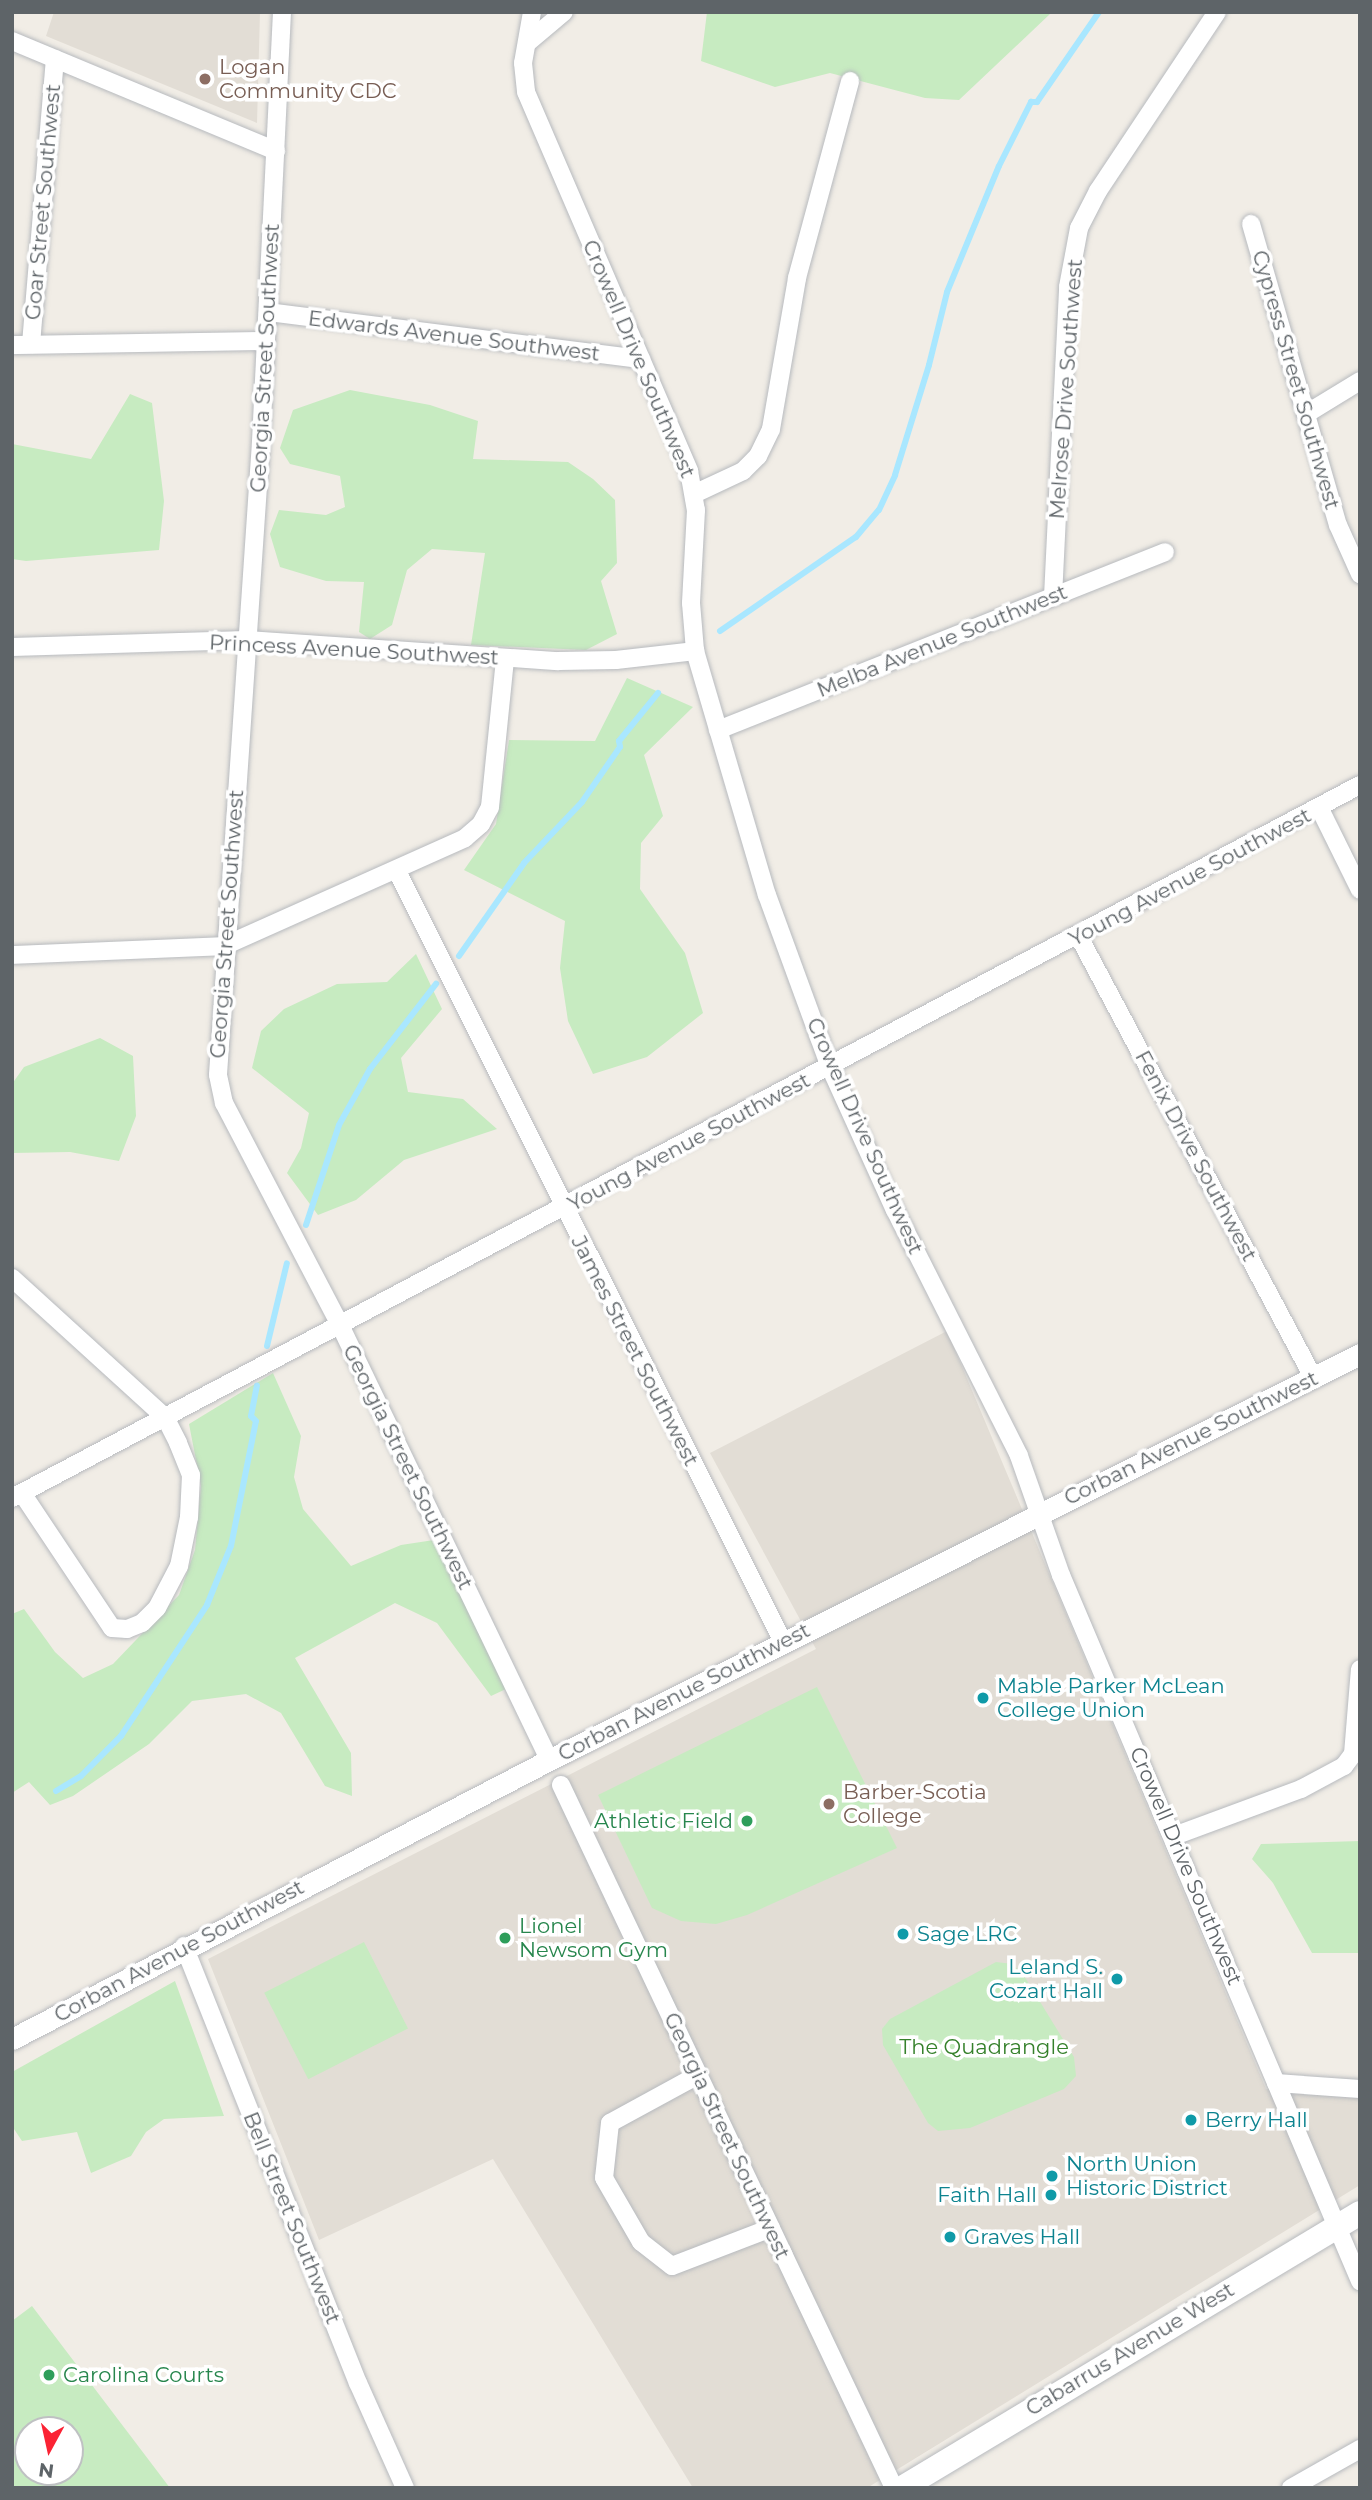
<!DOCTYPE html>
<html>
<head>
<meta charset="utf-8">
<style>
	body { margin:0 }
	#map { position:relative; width:1372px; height:2500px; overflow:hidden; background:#f1ede6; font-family:Montserrat,sans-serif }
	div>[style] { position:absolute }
	.education>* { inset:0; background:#e2ddd5 }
	.green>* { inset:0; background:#c7ebc1; transform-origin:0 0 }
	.stream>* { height:6px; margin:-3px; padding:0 3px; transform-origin:3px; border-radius:3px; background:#a9e7ff }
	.roads { filter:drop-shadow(0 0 2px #b7babe) drop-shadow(0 0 2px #b7babe) }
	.minor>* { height:18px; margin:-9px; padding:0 9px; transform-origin:9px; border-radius:9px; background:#fff }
	.tertiary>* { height:21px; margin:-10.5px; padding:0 10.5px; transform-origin:10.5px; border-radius:10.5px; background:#fff }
	.secondary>* { height:24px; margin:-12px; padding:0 12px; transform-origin:12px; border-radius:12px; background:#fff }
	.dots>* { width:19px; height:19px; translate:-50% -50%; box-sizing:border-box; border:4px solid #fff; border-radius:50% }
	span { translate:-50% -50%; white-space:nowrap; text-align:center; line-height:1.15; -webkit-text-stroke:7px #fff; paint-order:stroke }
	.education-label { font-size:21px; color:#785e54 }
	.left { translate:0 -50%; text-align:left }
	.street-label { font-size:21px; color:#5e6468 }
	.culture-label { font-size:21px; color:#0d838f }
	.right { translate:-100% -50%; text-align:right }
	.leisure-label { font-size:21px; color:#27864d }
	.park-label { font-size:21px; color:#35812b }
	.frame { position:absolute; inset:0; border:14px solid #5e6468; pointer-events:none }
	.north { position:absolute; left:14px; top:2416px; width:70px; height:70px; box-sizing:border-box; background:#fff; border:2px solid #bfc1c3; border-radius:50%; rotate:188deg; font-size:19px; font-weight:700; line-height:28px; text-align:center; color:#5e6468 }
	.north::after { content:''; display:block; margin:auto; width:24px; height:32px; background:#fb2334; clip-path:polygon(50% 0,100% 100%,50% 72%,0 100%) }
</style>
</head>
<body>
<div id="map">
	<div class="education">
		<div style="clip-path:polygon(54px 12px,260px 12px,257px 123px,46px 36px)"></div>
		<div style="clip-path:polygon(947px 1331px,1266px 2089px,1360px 2096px,1360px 2185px,867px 2488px,693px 2488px,493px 2159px,319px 2240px,208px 1959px,816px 1649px,710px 1453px)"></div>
	</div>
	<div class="green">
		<div style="clip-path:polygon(707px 12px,1089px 12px,1050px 14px,959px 100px,925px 98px,830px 73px,775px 87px,701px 61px)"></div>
		<div style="clip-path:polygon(350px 390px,430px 405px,478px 421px,473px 459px,568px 462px,593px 479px,615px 500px,617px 563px,601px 581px,617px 634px,586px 650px,471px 645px,485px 553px,432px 549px,407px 570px,392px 625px,370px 639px,359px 632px,364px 582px,326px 581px,280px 567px,270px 534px,279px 510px,326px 515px,345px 507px,340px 476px,290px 464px,280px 448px,293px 410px)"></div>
		<div style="clip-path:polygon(130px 394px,152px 403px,164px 501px,159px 550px,26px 561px,12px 559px,12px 444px,91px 459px)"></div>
		<div style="clip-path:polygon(627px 678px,693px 707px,644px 755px,663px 816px,641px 843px,640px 889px,685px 953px,703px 1013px,647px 1057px,593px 1074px,568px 1021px,560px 968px,565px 921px,464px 870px,496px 824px,509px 740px,595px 741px)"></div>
		<div style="clip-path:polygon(416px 954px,442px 1009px,401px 1058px,408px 1092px,463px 1099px,497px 1129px,404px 1160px,356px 1200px,318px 1215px,287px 1173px,301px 1148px,309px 1113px,252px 1068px,261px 1031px,284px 1009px,337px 984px,387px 982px)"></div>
		<div style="clip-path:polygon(100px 1038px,133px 1056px,136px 1116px,119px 1161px,70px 1152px,12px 1153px,12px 1084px,24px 1067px)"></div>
		<div style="clip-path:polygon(273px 1373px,301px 1436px,294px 1477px,303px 1509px,351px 1566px,401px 1545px,434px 1540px,506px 1689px,491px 1696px,437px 1623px,395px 1603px,295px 1658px,351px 1753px,352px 1796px,325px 1786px,281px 1713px,246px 1694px,192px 1701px,149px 1744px,73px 1796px,50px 1805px,29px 1782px,12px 1793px,12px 1614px,24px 1609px,55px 1652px,83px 1678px,113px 1664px,179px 1595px,195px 1550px,201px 1486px,189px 1424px)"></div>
		<div style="clip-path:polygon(817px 1687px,897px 1848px,747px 1915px,716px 1924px,681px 1921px,652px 1908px,598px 1795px)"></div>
		<div style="clip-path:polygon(1360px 1841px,1360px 1953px,1312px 1953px,1273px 1883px,1252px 1859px,1261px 1844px)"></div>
		<div style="left:364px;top:1942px;width:97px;height:112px;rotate:63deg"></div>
		<div style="clip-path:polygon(996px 1962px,1013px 1964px,1026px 1979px,1074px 2057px,1076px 2076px,1064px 2089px,970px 2128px,938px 2131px,928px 2123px,883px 2045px,882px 2029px,890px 2019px)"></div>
		<div style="clip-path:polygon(175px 1981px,224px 2116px,164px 2119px,146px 2132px,131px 2156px,91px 2173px,77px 2132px,22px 2141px,12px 2126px,12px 2072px)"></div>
		<div style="clip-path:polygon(evenodd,32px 2306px,170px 2488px,12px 2488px,12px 2321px,32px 2306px,28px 2430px,70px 2430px,70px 2472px,28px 2472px,28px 2430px)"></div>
	</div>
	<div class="stream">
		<div style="left:720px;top:631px;width:165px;rotate:-34.7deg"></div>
		<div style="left:856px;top:537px;width:35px;rotate:-50deg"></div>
		<div style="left:879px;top:510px;width:38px;rotate:-65deg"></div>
		<div style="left:895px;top:475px;width:115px;rotate:-72.8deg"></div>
		<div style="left:929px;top:365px;width:75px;rotate:-76.1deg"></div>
		<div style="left:947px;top:292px;width:136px;rotate:-67.6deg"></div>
		<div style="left:999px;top:166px;width:72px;rotate:-63.4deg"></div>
		<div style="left:1031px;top:102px;width:6px"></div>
		<div style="left:1037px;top:102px;width:109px;rotate:-55.4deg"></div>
		<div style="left:459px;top:956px;width:113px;rotate:-55deg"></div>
		<div style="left:524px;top:863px;width:84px;rotate:-46.4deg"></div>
		<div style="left:582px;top:802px;width:67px;rotate:-55.4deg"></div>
		<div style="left:620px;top:747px;width:6px;rotate:-99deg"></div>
		<div style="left:619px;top:741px;width:62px;rotate:-50.9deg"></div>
		<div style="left:306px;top:1225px;width:105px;rotate:-71.7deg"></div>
		<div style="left:339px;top:1125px;width:64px;rotate:-61deg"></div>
		<div style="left:370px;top:1069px;width:108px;rotate:-52.2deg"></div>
		<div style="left:267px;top:1346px;width:85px;rotate:-76.5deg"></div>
		<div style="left:56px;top:1791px;width:29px;rotate:-31deg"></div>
		<div style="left:81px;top:1776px;width:57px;rotate:-45deg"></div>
		<div style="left:121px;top:1736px;width:157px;rotate:-56.7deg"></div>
		<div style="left:207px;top:1605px;width:64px;rotate:-67.9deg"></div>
		<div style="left:231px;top:1546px;width:127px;rotate:-78.7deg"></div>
		<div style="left:256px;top:1421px;width:7px;rotate:-135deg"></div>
		<div style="left:251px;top:1416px;width:31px;rotate:-79deg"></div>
	</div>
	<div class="roads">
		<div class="minor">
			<div style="left:282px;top:12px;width:431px;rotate:92.8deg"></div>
			<div style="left:261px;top:442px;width:634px;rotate:93.89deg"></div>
			<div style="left:218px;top:1075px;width:29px;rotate:78deg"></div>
			<div style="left:224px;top:1103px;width:250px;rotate:62.4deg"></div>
			<div style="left:340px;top:1325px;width:483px;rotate:64.3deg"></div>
			<div style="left:532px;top:12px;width:52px;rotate:100deg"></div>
			<div style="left:523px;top:63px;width:29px;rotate:84deg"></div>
			<div style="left:526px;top:92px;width:413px;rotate:66.7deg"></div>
			<div style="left:689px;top:471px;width:40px;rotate:80deg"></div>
			<div style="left:696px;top:510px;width:93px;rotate:93.1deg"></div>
			<div style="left:691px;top:603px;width:48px;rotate:85.2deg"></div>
			<div style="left:695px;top:651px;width:254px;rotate:73.6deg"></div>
			<div style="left:767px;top:895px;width:183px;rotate:69.9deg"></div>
			<div style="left:830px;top:1067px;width:157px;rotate:65.6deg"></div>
			<div style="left:895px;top:1210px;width:275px;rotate:63.2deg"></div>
			<div style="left:1019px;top:1456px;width:126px;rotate:70.6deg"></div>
			<div style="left:1061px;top:1575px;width:767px;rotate:67.05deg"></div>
			<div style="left:12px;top:41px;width:286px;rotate:22.6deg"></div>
			<div style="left:527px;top:43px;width:48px;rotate:-40deg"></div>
			<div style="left:1251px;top:224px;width:313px;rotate:73.9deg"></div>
			<div style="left:1338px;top:525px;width:54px;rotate:65.8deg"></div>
			<div style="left:268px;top:312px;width:376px;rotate:7.2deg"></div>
			<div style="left:31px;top:344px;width:286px;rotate:-85.2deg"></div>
			<div style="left:12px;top:345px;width:254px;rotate:-0.9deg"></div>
			<div style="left:1306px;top:414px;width:63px;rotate:-31.4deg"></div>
			<div style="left:694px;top:494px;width:54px;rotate:-25.1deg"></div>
			<div style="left:743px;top:471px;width:21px;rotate:-45deg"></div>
			<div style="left:758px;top:456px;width:30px;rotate:-64deg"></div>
			<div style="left:771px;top:429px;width:153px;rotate:-80.2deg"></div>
			<div style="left:797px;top:278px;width:204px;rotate:-74.9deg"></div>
			<div style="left:1053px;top:597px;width:310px;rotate:-87.2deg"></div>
			<div style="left:1068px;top:287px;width:60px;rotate:-79.4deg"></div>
			<div style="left:1079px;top:228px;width:42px;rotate:-62.8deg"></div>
			<div style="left:1098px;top:191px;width:215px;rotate:-56.4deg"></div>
			<div style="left:12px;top:647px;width:235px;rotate:-1.7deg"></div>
			<div style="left:247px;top:640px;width:312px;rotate:3.9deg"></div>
			<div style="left:558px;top:661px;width:58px;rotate:-1deg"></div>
			<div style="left:616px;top:660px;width:80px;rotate:-6.5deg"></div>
			<div style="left:718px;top:730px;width:481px;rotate:-21.7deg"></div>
			<div style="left:1320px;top:809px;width:90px;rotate:63.7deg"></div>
			<div style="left:397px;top:871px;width:862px;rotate:63.41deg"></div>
			<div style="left:1078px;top:935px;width:501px;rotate:62deg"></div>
			<div style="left:12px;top:955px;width:212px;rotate:-2.4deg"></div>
			<div style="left:224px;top:946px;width:264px;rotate:-24.1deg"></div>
			<div style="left:465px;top:838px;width:21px;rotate:-41deg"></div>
			<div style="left:481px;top:824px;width:19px;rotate:-62deg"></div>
			<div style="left:490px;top:807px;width:149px;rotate:-84.2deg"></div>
			<div style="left:12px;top:1278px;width:207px;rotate:42.3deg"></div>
			<div style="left:165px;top:1417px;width:29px;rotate:63deg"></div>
			<div style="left:178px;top:1443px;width:35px;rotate:68deg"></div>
			<div style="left:191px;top:1475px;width:42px;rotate:92.7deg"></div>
			<div style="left:189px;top:1517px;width:50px;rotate:101.5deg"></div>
			<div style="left:179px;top:1566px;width:47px;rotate:117.6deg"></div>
			<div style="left:157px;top:1608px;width:21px;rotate:135deg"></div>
			<div style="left:142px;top:1623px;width:16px;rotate:158deg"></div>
			<div style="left:127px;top:1629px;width:15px;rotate:-176deg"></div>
			<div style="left:112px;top:1628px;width:162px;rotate:-123.7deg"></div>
			<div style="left:12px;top:1498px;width:1525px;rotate:-27.88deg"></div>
			<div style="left:561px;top:1785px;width:778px;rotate:64.65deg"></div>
			<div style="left:1174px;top:1836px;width:135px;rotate:-20.3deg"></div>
			<div style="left:1301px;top:1789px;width:49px;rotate:-28.1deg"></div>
			<div style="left:1344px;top:1766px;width:15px;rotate:-53deg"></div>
			<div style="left:1353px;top:1754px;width:85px;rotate:-85.3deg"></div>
			<div style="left:184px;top:1946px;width:470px;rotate:68.3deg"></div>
			<div style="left:358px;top:2383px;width:115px;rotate:65.9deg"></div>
			<div style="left:698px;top:2075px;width:100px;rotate:151.4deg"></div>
			<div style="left:610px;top:2123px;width:55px;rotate:96.2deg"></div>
			<div style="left:604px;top:2178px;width:74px;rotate:60deg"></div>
			<div style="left:641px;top:2242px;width:39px;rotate:38deg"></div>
			<div style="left:672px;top:2266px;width:106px;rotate:-21deg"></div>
			<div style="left:1276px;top:2083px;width:84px;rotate:4.1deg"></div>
			<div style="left:1291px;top:2488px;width:79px;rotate:-29.5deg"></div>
		</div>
		<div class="tertiary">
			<div style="left:12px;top:2039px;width:605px;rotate:-27.45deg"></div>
			<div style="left:549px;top:1760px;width:907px;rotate:-26.59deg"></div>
		</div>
		<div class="secondary">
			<div style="left:902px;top:2488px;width:534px;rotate:-30.98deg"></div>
		</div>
	</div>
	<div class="dots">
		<div style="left:205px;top:79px;background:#8d6e63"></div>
		<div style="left:983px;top:1698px;background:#0f9aa8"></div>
		<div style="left:829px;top:1804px;background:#8d6e63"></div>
		<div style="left:747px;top:1821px;background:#2e9e5b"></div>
		<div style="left:903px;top:1934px;background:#0f9aa8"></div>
		<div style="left:505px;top:1938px;background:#2e9e5b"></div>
		<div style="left:1117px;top:1979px;background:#0f9aa8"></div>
		<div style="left:1191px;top:2120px;background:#0f9aa8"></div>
		<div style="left:1052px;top:2176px;background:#0f9aa8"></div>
		<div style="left:1051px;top:2195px;background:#0f9aa8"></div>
		<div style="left:950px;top:2237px;background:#0f9aa8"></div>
		<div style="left:49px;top:2375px;background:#2e9e5b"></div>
	</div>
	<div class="education-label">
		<span class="left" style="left:219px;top:79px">Logan<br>Community CDC</span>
		<span class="left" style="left:843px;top:1804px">Barber-Scotia<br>College</span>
	</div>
	<div class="street-label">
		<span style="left:43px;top:202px;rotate:-85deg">Goar Street Southwest</span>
		<span style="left:454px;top:336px;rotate:7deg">Edwards Avenue Southwest</span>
		<span style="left:265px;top:358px;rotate:-87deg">Georgia Street Southwest</span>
		<span style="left:639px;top:359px;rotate:67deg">Crowell Drive Southwest</span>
		<span style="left:1296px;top:380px;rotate:74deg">Cypress Street Southwest</span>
		<span style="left:1066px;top:389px;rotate:-86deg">Melrose Drive Southwest</span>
		<span style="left:942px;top:641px;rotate:-22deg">Melba Avenue Southwest</span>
		<span style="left:354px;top:650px;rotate:3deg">Princess Avenue Southwest</span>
		<span style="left:1190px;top:877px;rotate:-28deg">Young Avenue Southwest</span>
		<span style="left:227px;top:924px;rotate:-86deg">Georgia Street Southwest</span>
		<span style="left:865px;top:1136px;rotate:66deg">Crowell Drive Southwest</span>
		<span style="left:689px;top:1142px;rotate:-28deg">Young Avenue Southwest</span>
		<span style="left:1196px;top:1156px;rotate:62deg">Fenix Drive Southwest</span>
		<span style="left:635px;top:1351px;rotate:63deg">James Street Southwest</span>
		<span style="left:1191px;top:1438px;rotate:-26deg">Corban Avenue Southwest</span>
		<span style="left:408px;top:1467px;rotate:64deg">Georgia Street Southwest</span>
		<span style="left:684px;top:1692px;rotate:-27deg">Corban Avenue Southwest</span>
		<span style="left:1186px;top:1866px;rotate:67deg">Crowell Drive Southwest</span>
		<span style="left:179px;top:1951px;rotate:-28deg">Corban Avenue Southwest</span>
		<span style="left:727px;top:2136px;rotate:65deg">Georgia Street Southwest</span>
		<span style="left:292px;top:2218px;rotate:68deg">Bell Street Southwest</span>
		<span style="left:1130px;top:2349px;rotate:-31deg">Cabarrus Avenue West</span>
	</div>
	<div class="culture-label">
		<span class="left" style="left:997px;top:1698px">Mable Parker McLean<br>College Union</span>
		<span class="left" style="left:917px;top:1934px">Sage LRC</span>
		<span class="right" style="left:1103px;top:1979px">Leland S.<br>Cozart Hall</span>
		<span class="left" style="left:1205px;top:2120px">Berry Hall</span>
		<span class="left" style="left:1066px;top:2176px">North Union<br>Historic District</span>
		<span class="right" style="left:1037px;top:2195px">Faith Hall</span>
		<span class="left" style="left:964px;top:2237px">Graves Hall</span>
	</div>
	<div class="leisure-label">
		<span class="right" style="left:733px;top:1821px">Athletic Field</span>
		<span class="left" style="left:519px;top:1938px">Lionel<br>Newsom Gym</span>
		<span class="left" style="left:63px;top:2375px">Carolina Courts</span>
	</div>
	<div class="park-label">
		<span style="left:984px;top:2047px">The Quadrangle</span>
	</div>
	<div class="frame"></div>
	<div class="north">N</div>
</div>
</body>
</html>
